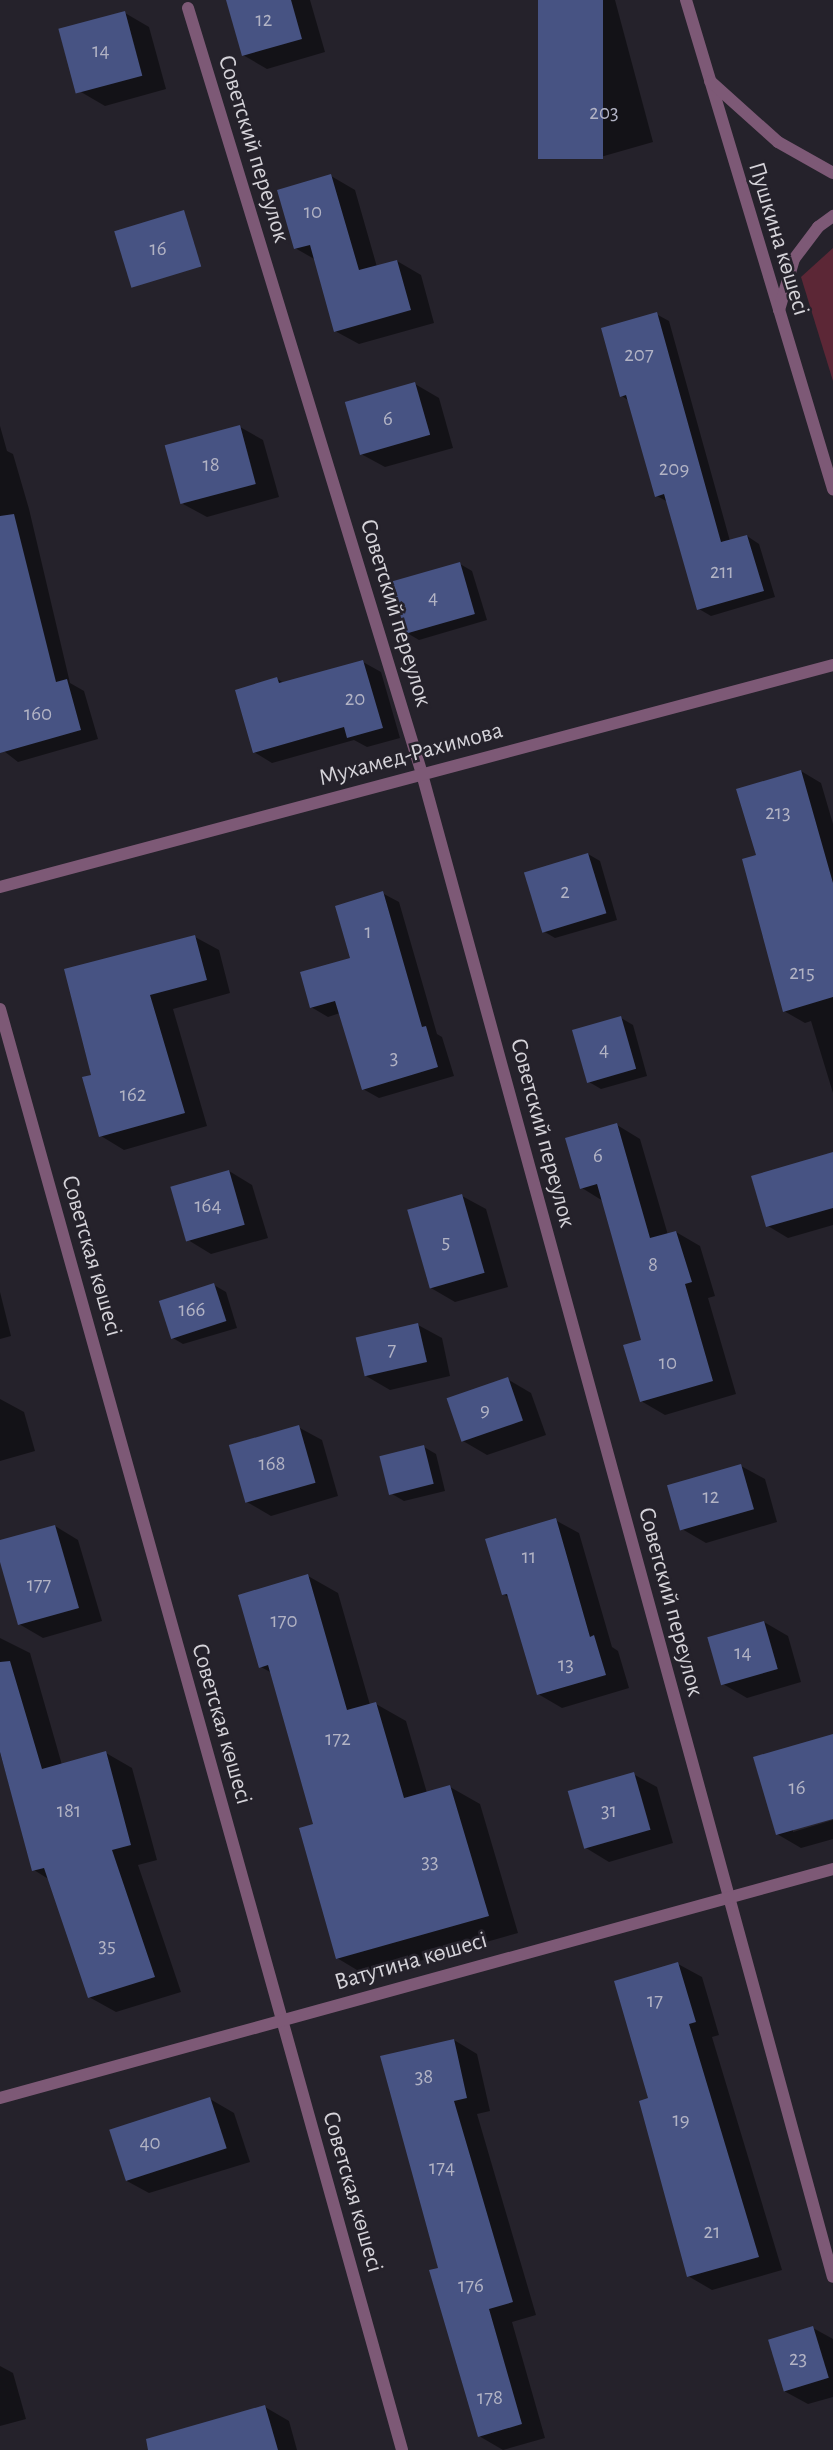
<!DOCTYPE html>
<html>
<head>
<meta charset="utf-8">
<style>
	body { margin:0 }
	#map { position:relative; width:833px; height:2450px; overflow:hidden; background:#25222b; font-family:"Alegreya Sans",sans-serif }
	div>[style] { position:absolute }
	.green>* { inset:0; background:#5c2736 }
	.shadow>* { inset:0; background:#0007 }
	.building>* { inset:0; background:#475383; transform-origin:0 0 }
	.minor>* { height:12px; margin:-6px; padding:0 6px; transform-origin:6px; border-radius:6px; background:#7d5976 }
	.tertiary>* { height:12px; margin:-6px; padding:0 6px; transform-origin:6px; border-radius:6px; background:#7d5976 }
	span { translate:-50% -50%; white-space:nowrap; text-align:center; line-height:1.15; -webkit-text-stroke:5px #25222b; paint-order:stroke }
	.number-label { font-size:21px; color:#b2b3c4 }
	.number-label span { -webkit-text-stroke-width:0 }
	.street-label { font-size:24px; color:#d5d3d9 }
</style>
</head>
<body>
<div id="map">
	<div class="green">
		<div style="clip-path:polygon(833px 248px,833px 381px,801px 277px)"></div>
	</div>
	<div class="shadow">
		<div style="clip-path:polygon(228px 0,310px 0,325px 52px,267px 69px,243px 55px)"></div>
		<div style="clip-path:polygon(540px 0,615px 0,653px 142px,597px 158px,585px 151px)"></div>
		<div style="clip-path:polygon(125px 13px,149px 27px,166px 89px,105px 106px,81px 92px)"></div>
		<div style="clip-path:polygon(331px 176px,355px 190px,377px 267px,397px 261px,421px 275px,434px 323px,359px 344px,335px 331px,316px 260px,295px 248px)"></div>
		<div style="clip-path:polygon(656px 314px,669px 321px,730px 541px,747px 536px,759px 544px,775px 597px,711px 616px,699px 609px,668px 502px,657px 496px,629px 401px,622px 396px)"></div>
		<div style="clip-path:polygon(415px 384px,439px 398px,453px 448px,385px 467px,361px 454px)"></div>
		<div style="clip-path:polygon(0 426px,7px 451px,13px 454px,29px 509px,70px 683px,84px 691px,98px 739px,18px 762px,0 748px)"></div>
		<div style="clip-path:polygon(240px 427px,263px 440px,279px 497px,207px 517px,183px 504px)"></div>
		<div style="clip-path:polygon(460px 564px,472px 571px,487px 620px,419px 640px,407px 633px)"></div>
		<div style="clip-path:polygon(363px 662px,381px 672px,400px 738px,367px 747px,354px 740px,272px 763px,254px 752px,277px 679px,284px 683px)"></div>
		<div style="clip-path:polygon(801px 771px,821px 783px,833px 824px,833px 1093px,811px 1021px,805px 1023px,784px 1011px,758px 856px)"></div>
		<div style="clip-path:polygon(588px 854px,600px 861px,617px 920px,555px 938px,543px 931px)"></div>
		<div style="clip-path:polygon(382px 893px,399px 902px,437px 1034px,442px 1037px,454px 1076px,379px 1098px,363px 1089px,340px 1013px,328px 1017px,311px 1007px,352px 959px)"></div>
		<div style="clip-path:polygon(195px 937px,219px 950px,230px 993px,173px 1009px,207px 1126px,124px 1150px,101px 1136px,93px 1076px,66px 970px)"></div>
		<div style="clip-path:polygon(621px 1018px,633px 1025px,647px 1076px,601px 1089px,589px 1082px)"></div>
		<div style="clip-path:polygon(617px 1125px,640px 1139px,668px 1235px,676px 1232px,700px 1246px,715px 1296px,708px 1298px,736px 1394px,665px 1415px,641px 1401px,643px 1341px,603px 1201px,582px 1188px)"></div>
		<div style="clip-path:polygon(833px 1154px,833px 1225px,788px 1238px,768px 1226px)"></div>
		<div style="clip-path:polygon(229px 1171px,252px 1185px,268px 1238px,211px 1254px,188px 1240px)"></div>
		<div style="clip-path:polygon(462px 1196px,486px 1209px,508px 1287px,455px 1302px,431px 1288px)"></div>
		<div style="clip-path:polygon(214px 1285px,226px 1292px,237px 1328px,183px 1344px,171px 1337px)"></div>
		<div style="clip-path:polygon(0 1292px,11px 1336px,0 1339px)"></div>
		<div style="clip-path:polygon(418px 1325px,442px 1338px,450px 1376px,390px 1390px,366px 1376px)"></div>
		<div style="clip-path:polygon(507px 1379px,531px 1393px,546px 1435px,487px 1455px,463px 1441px)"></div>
		<div style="clip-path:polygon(0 1399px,24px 1412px,35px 1451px,0 1461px)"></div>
		<div style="clip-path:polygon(298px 1427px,322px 1440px,338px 1496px,271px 1516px,247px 1502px)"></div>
		<div style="clip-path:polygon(424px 1447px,436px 1454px,445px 1491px,404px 1501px,392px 1494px)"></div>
		<div style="clip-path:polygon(741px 1466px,765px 1479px,777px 1522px,706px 1543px,682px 1529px)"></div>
		<div style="clip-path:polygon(555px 1520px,579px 1533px,612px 1647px,618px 1651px,629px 1688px,562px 1708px,538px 1694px,510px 1598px,503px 1594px)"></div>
		<div style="clip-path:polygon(55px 1526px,78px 1540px,102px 1621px,43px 1638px,19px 1624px,0 1557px,0 1542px)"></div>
		<div style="clip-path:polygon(308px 1576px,338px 1593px,370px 1705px,376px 1704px,406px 1721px,427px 1793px,450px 1787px,480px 1804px,518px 1933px,367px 1976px,337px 1958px,315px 1825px,272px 1673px,261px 1667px)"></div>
		<div style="clip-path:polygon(764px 1622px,788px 1636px,801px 1682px,747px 1698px,723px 1684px)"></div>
		<div style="clip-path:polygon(0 1638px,30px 1653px,62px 1765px,106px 1753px,132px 1768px,157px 1860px,138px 1865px,181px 1992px,116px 2012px,89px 1997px,50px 1880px,34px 1870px,0 1753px)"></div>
		<div style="clip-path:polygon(833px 1735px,833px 1817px,793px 1829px,793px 1832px,833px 1820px,833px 1839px,801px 1848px,777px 1834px)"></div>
		<div style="clip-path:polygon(633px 1774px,657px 1787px,673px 1843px,609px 1862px,586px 1848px)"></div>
		<div style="clip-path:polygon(678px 1964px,702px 1977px,719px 2035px,712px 2037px,782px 2270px,712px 2290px,688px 2276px,650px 2099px)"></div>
		<div style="clip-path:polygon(454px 2040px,477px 2054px,490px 2111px,477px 2114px,536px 2315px,512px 2322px,545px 2438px,503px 2450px,479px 2436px,439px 2269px)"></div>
		<div style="clip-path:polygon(210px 2099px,234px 2113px,250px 2162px,149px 2193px,125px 2180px)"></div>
		<div style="clip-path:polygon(813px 2328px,833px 2339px,833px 2397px,808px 2404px,784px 2391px)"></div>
		<div style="clip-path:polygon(0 2366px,13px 2373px,26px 2419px,0 2426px)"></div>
		<div style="clip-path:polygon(265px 2407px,289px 2421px,297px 2450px,186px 2450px)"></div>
	</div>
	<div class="building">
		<div style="clip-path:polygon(226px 0,291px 0,302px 39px,242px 56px)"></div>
		<div style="left:538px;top:0;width:65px;height:159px"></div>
		<div style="left:125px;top:11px;width:67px;height:69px;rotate:75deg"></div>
		<div style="clip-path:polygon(331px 174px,359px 270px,397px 260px,411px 310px,334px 332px,310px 245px,294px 249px,277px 190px)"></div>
		<div style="left:184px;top:210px;width:59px;height:73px;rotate:73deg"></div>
		<div style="clip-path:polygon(657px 312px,721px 542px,747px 535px,764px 591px,697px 610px,664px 494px,655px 497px,626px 395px,620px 397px,601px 328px)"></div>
		<div style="left:415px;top:382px;width:55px;height:73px;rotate:74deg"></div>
		<div style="left:240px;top:425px;width:61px;height:78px;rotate:75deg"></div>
		<div style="clip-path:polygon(14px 514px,56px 682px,67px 679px,81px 730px,0 753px,0 516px)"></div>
		<div style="left:460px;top:562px;width:54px;height:72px;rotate:74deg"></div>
		<div style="clip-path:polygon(363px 660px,383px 728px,347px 738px,344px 727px,253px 753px,235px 690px,277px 677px,279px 683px)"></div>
		<div style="clip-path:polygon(801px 770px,833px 883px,833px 997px,783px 1012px,742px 859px,756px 855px,736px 789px)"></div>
		<div style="left:588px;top:853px;width:63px;height:67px;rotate:73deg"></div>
		<div style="clip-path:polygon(383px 891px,422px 1027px,426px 1026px,438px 1067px,362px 1090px,335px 1001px,310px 1008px,300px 972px,350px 958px,335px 906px)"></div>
		<div style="clip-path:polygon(195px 935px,207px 980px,150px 995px,185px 1113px,99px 1137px,82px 1077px,91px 1075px,64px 969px)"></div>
		<div style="left:621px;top:1016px;width:55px;height:51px;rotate:74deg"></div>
		<div style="clip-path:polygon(617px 1123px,650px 1238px,676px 1231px,692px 1282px,685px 1284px,713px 1381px,640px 1402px,623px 1345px,641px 1340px,597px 1184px,580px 1189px,565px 1138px)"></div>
		<div style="clip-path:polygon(833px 1152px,833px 1208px,766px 1227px,751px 1176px)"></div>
		<div style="left:229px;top:1170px;width:57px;height:61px;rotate:74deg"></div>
		<div style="left:462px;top:1194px;width:82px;height:57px;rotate:74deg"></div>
		<div style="left:214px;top:1283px;width:40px;height:58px;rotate:72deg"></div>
		<div style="left:418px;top:1323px;width:40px;height:64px;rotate:77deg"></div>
		<div style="left:508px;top:1377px;width:46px;height:65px;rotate:71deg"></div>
		<div style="left:299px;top:1425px;width:60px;height:73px;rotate:74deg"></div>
		<div style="left:424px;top:1445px;width:40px;height:46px;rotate:76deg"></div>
		<div style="left:741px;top:1464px;width:47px;height:77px;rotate:74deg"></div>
		<div style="clip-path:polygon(556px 1518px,590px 1637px,594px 1635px,606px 1675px,537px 1695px,507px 1594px,502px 1595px,485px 1539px)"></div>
		<div style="clip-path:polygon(55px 1525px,79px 1608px,18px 1625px,0 1562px,0 1540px)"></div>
		<div style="clip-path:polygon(308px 1574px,347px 1710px,376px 1702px,404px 1798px,450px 1785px,489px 1916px,336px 1959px,299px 1828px,313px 1824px,268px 1665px,259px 1668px,238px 1595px)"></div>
		<div style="left:764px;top:1621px;width:50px;height:59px;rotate:74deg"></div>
		<div style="clip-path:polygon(10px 1661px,42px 1769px,106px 1751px,131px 1845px,112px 1850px,155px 1977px,88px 1998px,44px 1868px,32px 1871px,0 1752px,0 1662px)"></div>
		<div style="clip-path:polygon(833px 1734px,833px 1819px,776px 1835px,753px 1757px)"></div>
		<div style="left:634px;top:1772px;width:60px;height:69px;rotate:74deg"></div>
		<div style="clip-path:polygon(678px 1962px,696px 2022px,689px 2024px,759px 2257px,687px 2277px,639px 2101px,648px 2098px,614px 1981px)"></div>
		<div style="clip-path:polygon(454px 2039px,467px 2098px,454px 2101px,513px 2302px,489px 2309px,522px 2424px,478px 2437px,429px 2270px,438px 2268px,380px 2056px)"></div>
		<div style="left:210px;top:2097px;width:54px;height:106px;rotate:72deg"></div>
		<div style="left:813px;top:2326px;width:54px;height:47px;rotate:73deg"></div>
		<div style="clip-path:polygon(265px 2405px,278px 2450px,148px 2450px,146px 2439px)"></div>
	</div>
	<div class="minor">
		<div style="left:188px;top:8px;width:801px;rotate:73.01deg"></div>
		<div style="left:422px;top:774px;width:1558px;rotate:74.71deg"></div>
		<div style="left:0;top:1009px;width:1496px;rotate:74.41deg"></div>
		<div style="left:0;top:2098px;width:864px;rotate:-15.37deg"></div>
	</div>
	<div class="tertiary">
		<div style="left:686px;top:0;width:511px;rotate:73.27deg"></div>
		<div style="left:710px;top:81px;width:91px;rotate:41.9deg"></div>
		<div style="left:778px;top:142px;width:63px;rotate:29.4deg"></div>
		<div style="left:779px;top:310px;width:53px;rotate:-73.6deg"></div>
		<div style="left:794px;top:259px;width:40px;rotate:-53deg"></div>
		<div style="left:818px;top:227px;width:19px;rotate:-36deg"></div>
		<div style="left:0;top:887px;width:862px;rotate:-14.92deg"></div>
	</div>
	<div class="number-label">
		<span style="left:264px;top:20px">12</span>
		<span style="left:101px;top:51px">14</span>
		<span style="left:604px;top:113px">203</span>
		<span style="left:313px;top:212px">10</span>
		<span style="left:158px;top:249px">16</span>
		<span style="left:639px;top:355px">207</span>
		<span style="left:388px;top:419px">6</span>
		<span style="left:211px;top:465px">18</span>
		<span style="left:674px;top:469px">209</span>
		<span style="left:722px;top:572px">211</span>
		<span style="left:433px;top:598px">4</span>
		<span style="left:355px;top:699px">20</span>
		<span style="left:38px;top:714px">160</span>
		<span style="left:778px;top:813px">213</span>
		<span style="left:565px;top:892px">2</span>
		<span style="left:368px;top:932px">1</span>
		<span style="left:802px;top:973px">215</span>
		<span style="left:604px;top:1050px">4</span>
		<span style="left:394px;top:1058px">3</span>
		<span style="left:133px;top:1095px">162</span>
		<span style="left:598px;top:1156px">6</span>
		<span style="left:208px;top:1206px">164</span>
		<span style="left:446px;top:1242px">5</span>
		<span style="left:653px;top:1265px">8</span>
		<span style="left:192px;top:1310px">166</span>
		<span style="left:392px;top:1350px">7</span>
		<span style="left:668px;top:1363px">10</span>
		<span style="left:485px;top:1410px">9</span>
		<span style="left:272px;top:1464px">168</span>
		<span style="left:711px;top:1497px">12</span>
		<span style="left:529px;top:1557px">11</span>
		<span style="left:39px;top:1585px">177</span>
		<span style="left:284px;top:1621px">170</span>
		<span style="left:743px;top:1653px">14</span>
		<span style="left:566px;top:1665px">13</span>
		<span style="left:338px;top:1739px">172</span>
		<span style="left:797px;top:1788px">16</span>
		<span style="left:69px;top:1811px">181</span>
		<span style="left:609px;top:1811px">31</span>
		<span style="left:430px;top:1862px">33</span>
		<span style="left:107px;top:1946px">35</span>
		<span style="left:655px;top:2001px">17</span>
		<span style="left:424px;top:2077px">38</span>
		<span style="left:681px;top:2120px">19</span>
		<span style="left:150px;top:2143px">40</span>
		<span style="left:442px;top:2168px">174</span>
		<span style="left:712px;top:2232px">21</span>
		<span style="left:471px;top:2286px">176</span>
		<span style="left:798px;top:2359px">23</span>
		<span style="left:490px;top:2398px">178</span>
	</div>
	<div class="street-label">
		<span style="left:253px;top:149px;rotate:73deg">Советский переулок</span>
		<span style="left:778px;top:239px;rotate:73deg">Пушкина көшесі</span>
		<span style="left:395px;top:613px;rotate:73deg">Советский переулок</span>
		<span style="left:411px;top:755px;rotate:-15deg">Мухамед-Рахимова</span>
		<span style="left:542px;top:1133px;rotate:75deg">Советский переулок</span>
		<span style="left:91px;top:1256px;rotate:74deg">Советская көшесі</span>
		<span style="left:670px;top:1602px;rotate:75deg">Советский переулок</span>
		<span style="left:221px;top:1724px;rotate:74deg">Советская көшесі</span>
		<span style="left:411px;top:1962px;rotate:-16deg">Ватутина көшесі</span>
		<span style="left:352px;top:2192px;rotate:74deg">Советская көшесі</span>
	</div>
</div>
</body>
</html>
